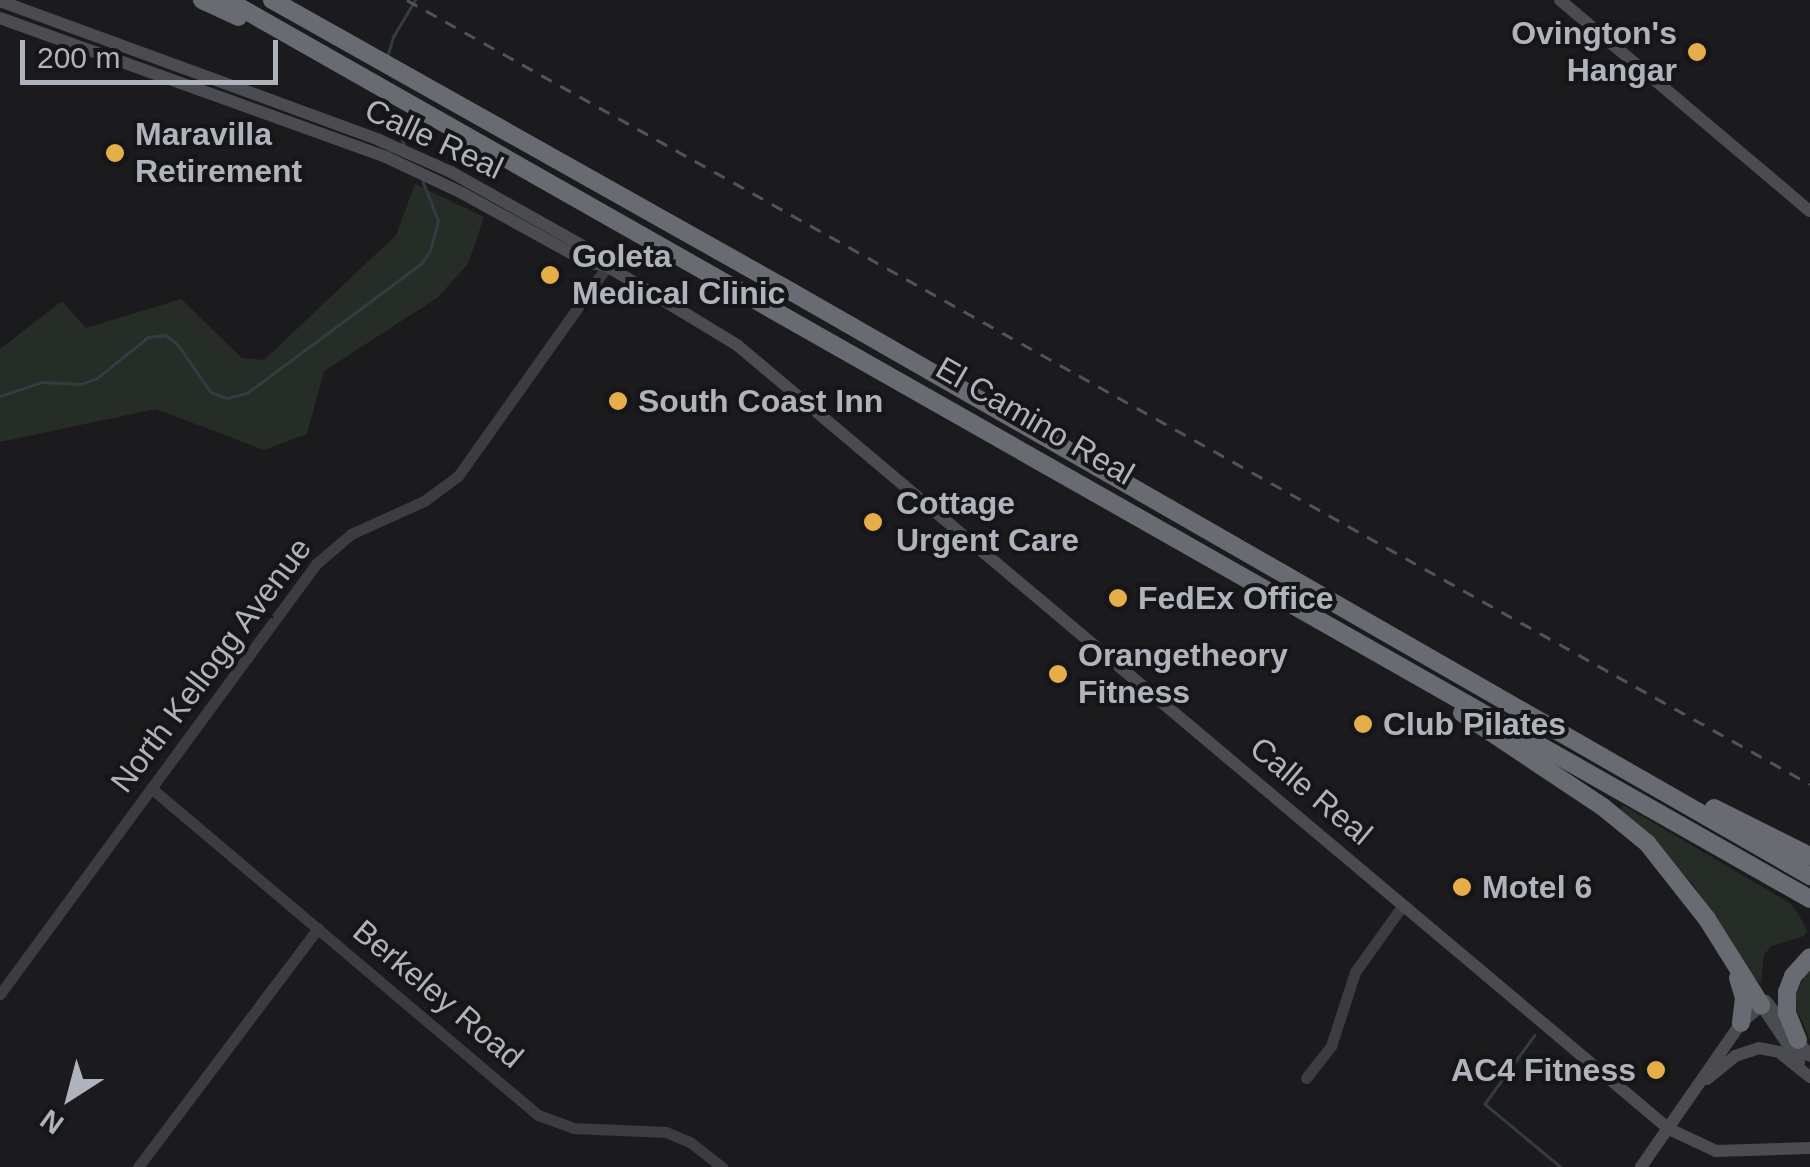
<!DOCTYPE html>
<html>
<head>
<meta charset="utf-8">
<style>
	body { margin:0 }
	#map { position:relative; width:1810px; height:1167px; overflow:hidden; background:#1b1b1d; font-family:Arial,sans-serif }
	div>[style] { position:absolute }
	.green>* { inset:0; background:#252d26 }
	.stream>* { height:2.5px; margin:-1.25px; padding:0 1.25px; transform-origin:1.25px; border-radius:1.25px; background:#333c42 }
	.tertiary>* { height:11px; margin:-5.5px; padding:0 5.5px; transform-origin:5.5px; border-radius:5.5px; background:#3c3d42 }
	.secondary>* { height:12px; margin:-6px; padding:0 6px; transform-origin:6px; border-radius:6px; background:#4a4c52 }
	.motorway>* { height:18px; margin:-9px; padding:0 9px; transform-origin:9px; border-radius:9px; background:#686b72 }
	.rail>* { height:2.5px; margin-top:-1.25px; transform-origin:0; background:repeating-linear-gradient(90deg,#515359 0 12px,transparent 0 22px) }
	.dots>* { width:28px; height:28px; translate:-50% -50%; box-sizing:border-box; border:5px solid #161618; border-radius:50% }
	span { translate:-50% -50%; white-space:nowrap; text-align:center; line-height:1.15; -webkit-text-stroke:8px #161618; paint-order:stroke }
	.poi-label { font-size:32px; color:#afb3bb; font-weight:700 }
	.right { translate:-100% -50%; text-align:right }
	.left { translate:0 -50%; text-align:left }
	.street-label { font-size:32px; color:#afb3bb }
	.north { position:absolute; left:20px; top:1047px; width:100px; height:100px; -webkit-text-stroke:8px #161618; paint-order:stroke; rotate:216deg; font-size:28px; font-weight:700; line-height:40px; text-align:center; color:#afb3bb }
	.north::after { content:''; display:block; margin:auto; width:35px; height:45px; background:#afb3bb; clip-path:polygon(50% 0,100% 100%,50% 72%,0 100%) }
	.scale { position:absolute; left:20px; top:40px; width:258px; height:45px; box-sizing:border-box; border:5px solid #afb3bb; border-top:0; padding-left:12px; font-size:30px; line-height:35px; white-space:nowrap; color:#afb3bb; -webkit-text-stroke:8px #161618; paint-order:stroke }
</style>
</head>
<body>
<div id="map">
	<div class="green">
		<div style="clip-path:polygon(415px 184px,484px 217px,468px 264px,437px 298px,324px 371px,307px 434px,264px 450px,156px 409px,0 442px,0 349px,62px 301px,86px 328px,181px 299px,242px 358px,264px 360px,396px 235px)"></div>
		<div style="clip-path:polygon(1623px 805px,1790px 903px,1799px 915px,1807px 931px,1804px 936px,1771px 946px,1764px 955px,1761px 984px,1752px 977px,1692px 883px,1619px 812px)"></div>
		<div style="clip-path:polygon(1810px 964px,1810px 1040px,1793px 1001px)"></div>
	</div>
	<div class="stream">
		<div style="left:387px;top:57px;width:21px;rotate:-73deg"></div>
		<div style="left:393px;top:37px;width:43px;rotate:-59.3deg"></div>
		<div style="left:383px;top:99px;width:52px;rotate:64.9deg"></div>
		<div style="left:0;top:396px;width:44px;rotate:-18.4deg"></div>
		<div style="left:42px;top:382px;width:40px;rotate:2.9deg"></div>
		<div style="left:82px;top:384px;width:16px;rotate:-22deg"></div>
		<div style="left:97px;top:378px;width:65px;rotate:-38.8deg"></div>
		<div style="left:148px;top:337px;width:18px;rotate:-6deg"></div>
		<div style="left:166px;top:335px;width:17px;rotate:40deg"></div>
		<div style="left:179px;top:346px;width:56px;rotate:55.2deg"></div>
		<div style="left:211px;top:392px;width:17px;rotate:21deg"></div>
		<div style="left:227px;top:398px;width:21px;rotate:-14deg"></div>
		<div style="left:247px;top:393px;width:217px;rotate:-36.6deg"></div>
		<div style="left:421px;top:264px;width:16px;rotate:-55deg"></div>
		<div style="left:430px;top:251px;width:31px;rotate:-75deg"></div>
		<div style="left:438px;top:221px;width:44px;rotate:-111.3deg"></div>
		<div style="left:1535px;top:1035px;width:85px;rotate:125.9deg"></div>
		<div style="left:1485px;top:1104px;width:99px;rotate:39.7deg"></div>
	</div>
	<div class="tertiary">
		<div style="left:151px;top:788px;width:507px;rotate:40.2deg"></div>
		<div style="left:538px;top:1115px;width:37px;rotate:20deg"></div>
		<div style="left:573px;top:1128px;width:93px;rotate:2.5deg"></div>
		<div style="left:666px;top:1132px;width:26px;rotate:23deg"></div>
		<div style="left:690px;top:1142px;width:41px;rotate:38deg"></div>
		<div style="left:0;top:994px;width:534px;rotate:-53.69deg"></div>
		<div style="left:316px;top:564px;width:46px;rotate:-40.6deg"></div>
		<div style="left:351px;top:534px;width:80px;rotate:-24.3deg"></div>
		<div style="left:424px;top:501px;width:42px;rotate:-36.3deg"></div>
		<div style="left:458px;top:476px;width:257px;rotate:-54.6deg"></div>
		<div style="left:1306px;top:1078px;width:41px;rotate:-52deg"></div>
		<div style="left:1331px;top:1046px;width:78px;rotate:-72deg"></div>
		<div style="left:1355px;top:972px;width:82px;rotate:-54.4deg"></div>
		<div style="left:138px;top:1167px;width:299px;rotate:-53deg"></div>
	</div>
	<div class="secondary">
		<div style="left:1560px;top:0;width:327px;rotate:40.2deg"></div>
		<div style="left:0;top:1px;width:404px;rotate:20.1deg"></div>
		<div style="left:379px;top:140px;width:79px;rotate:24deg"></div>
		<div style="left:451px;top:172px;width:162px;rotate:29.3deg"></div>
		<div style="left:592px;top:251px;width:21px;rotate:45deg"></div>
		<div style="left:607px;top:266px;width:152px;rotate:31.3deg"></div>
		<div style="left:737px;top:345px;width:1218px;rotate:40.07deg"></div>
		<div style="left:1669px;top:1129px;width:52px;rotate:25.1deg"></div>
		<div style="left:1716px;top:1151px;width:94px;rotate:-1.8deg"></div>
		<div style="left:0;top:18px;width:410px;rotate:19.8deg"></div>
		<div style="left:386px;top:157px;width:84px;rotate:25.3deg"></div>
		<div style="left:462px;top:193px;width:145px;rotate:28.9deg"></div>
		<div style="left:589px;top:263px;width:16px;rotate:7deg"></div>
		<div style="left:1761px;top:1005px;width:68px;rotate:55.8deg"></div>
		<div style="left:1707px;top:1079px;width:36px;rotate:-39deg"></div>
		<div style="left:1735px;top:1056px;width:25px;rotate:-18deg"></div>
		<div style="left:1759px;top:1048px;width:20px;rotate:11deg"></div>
		<div style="left:1779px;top:1052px;width:40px;rotate:39deg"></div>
		<div style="left:1641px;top:1167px;width:175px;rotate:-55.2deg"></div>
		<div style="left:1741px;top:1023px;width:33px;rotate:-41deg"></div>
		<div style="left:1766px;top:1001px;width:70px;rotate:51.3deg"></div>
	</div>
	<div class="motorway">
		<div style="left:202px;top:0;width:40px;rotate:25deg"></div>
		<div style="left:227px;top:0;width:1820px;rotate:29.59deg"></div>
		<div style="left:272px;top:0;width:596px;rotate:29.32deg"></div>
		<div style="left:792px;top:292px;width:1174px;rotate:29.84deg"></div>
		<div style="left:1462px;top:713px;width:169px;rotate:33.7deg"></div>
		<div style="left:1603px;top:807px;width:57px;rotate:39.3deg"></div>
		<div style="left:1647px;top:843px;width:97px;rotate:51.7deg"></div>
		<div style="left:1707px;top:919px;width:102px;rotate:57.9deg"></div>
		<div style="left:1714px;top:808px;width:107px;rotate:26.6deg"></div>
		<div style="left:1738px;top:978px;width:21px;rotate:73deg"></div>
		<div style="left:1744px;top:998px;width:25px;rotate:97deg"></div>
		<div style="left:1798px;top:1040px;width:29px;rotate:-112deg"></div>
		<div style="left:1787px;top:1013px;width:21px;rotate:-90deg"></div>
		<div style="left:1787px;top:992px;width:17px;rotate:-69deg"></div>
		<div style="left:1793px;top:976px;width:25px;rotate:-48deg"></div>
	</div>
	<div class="rail">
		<div style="left:407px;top:0;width:1607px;rotate:29.2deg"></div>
	</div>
	<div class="dots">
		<div style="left:1697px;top:52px;background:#e5ae4a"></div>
		<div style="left:115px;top:153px;background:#e5ae4a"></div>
		<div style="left:550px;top:275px;background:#e5ae4a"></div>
		<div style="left:618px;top:401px;background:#e5ae4a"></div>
		<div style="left:873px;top:522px;background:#e5ae4a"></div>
		<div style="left:1118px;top:598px;background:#e5ae4a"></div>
		<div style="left:1058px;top:674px;background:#e5ae4a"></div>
		<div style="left:1363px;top:724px;background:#e5ae4a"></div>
		<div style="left:1462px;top:887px;background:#e5ae4a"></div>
		<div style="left:1656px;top:1070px;background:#e5ae4a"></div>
	</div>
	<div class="poi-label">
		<span class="right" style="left:1677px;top:52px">Ovington's<br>Hangar</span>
		<span class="left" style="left:135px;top:153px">Maravilla<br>Retirement</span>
		<span class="left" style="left:572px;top:275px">Goleta<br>Medical Clinic</span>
		<span class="left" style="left:638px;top:401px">South Coast Inn</span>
		<span class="left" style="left:896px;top:522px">Cottage<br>Urgent Care</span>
		<span class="left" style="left:1138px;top:598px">FedEx Office</span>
		<span class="left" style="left:1078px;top:674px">Orangetheory<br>Fitness</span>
		<span class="left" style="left:1383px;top:724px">Club Pilates</span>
		<span class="left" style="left:1482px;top:887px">Motel 6</span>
		<span class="right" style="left:1636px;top:1070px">AC4 Fitness</span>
	</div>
	<div class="street-label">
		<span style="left:434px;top:139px;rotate:25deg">Calle Real</span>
		<span style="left:1035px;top:421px;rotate:30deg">El Camino Real</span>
		<span style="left:211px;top:665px;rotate:-53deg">North Kellogg Avenue</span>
		<span style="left:1311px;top:791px;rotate:40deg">Calle Real</span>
		<span style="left:438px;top:994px;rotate:40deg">Berkeley Road</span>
	</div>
	<div class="north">N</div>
	<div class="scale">200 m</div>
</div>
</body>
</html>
